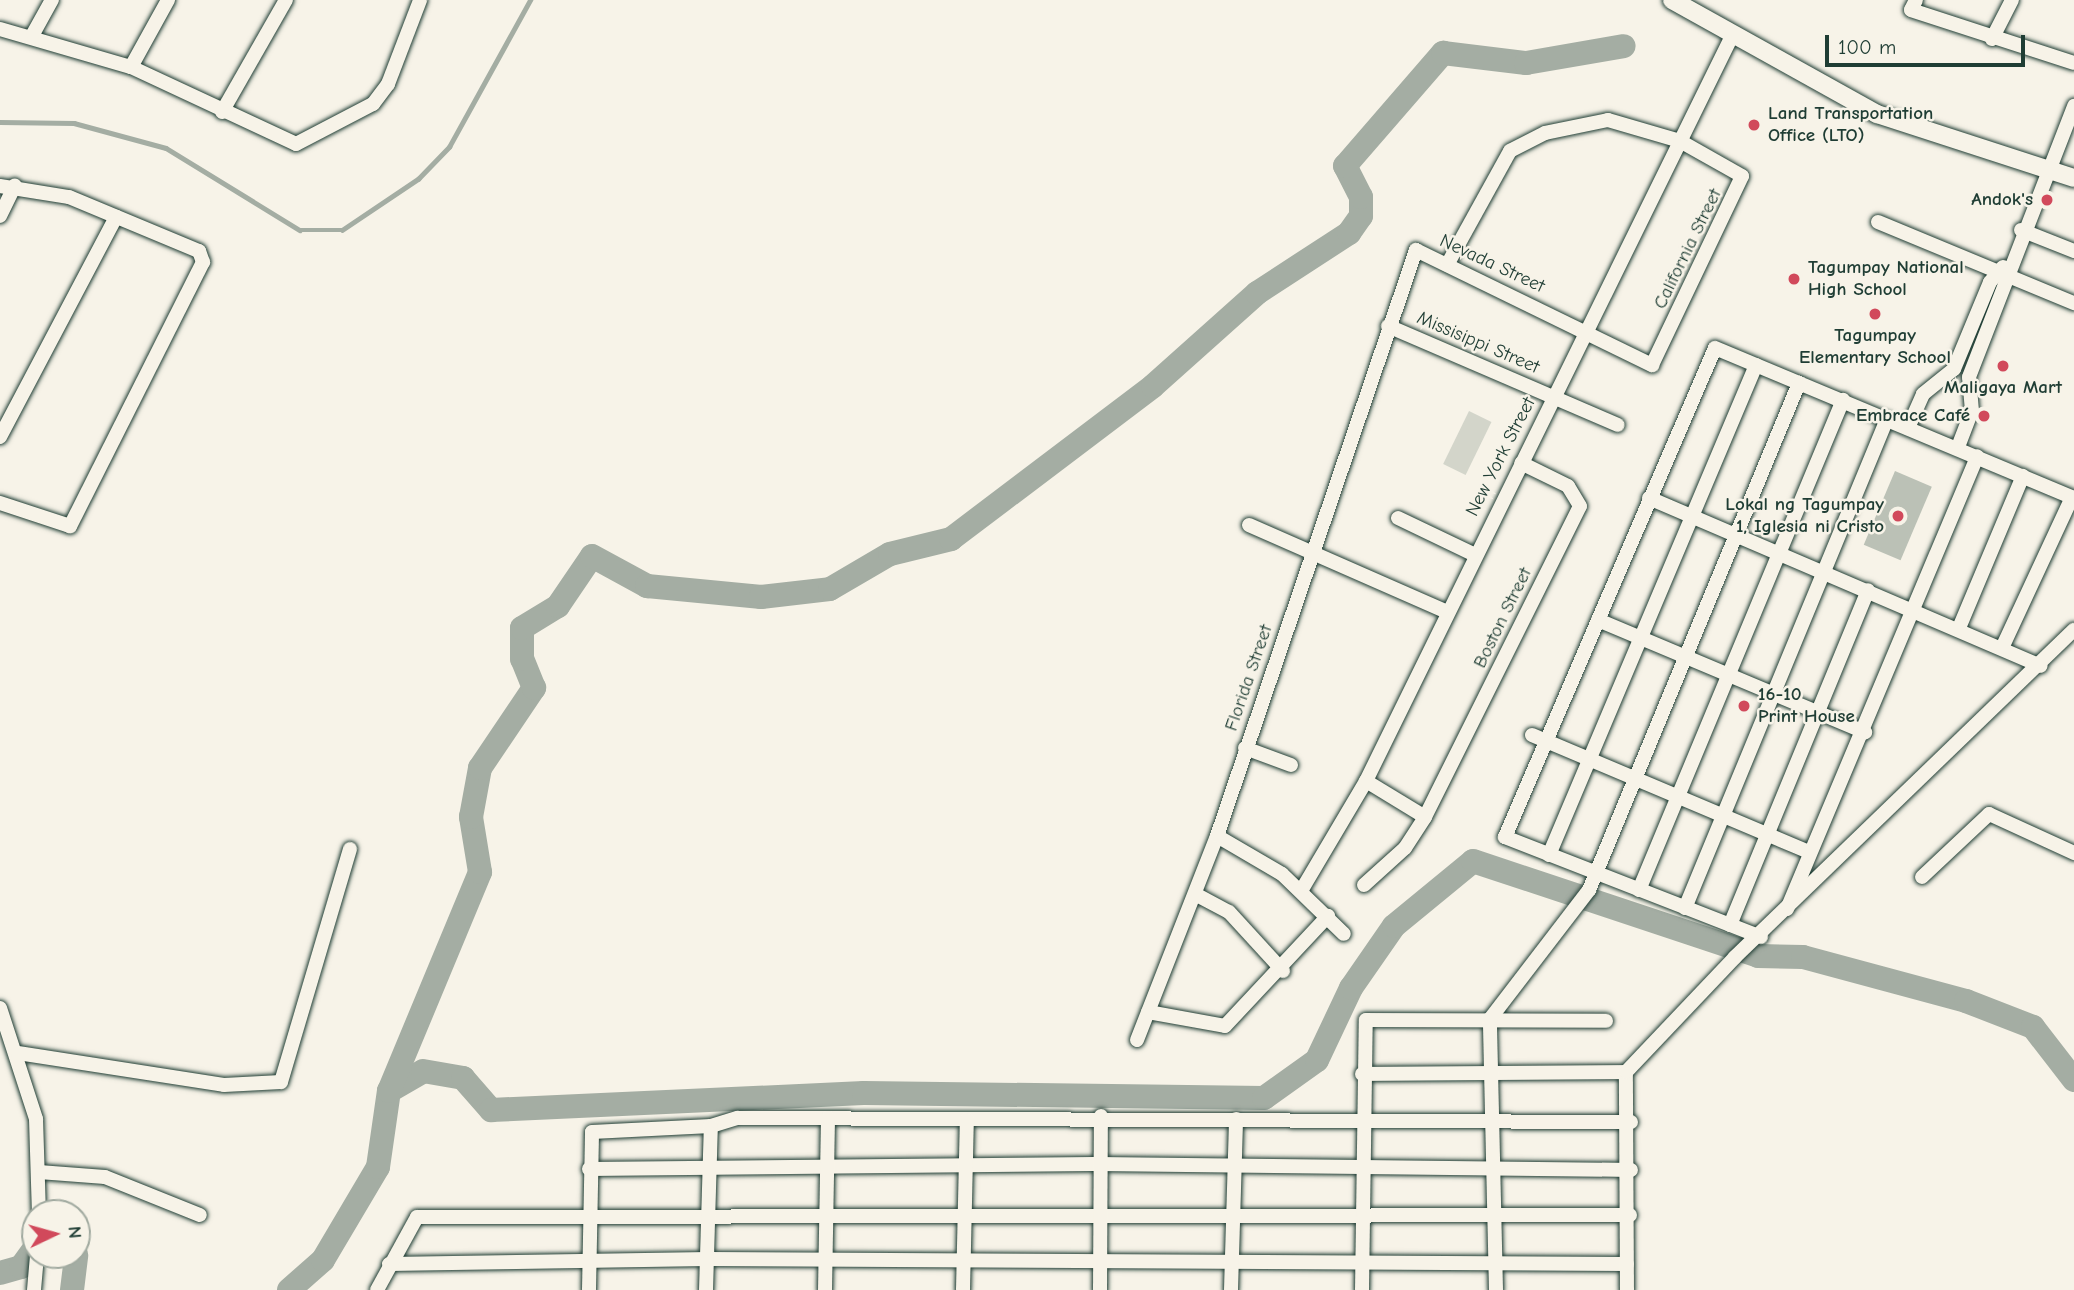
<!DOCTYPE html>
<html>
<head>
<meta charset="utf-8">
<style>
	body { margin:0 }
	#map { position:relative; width:2074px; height:1290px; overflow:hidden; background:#f7f3e8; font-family:"Comic Neue",sans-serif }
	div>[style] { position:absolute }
	.green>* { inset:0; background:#d3d5ca; transform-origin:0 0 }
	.stream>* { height:4.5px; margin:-2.25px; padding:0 2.25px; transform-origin:2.25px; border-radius:2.25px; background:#a4ada3 }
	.river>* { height:24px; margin:-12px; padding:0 12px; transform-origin:12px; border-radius:12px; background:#a4ada3 }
	.building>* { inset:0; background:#bbc1b6; transform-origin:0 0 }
	.roads { filter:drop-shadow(0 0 2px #1f3d34) drop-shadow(0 0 2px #1f3d34) }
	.minor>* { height:14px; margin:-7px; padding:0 7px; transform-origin:7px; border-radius:7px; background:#f7f3e8 }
	.major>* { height:18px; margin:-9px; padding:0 9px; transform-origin:9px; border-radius:9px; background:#f7f3e8 }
	.dots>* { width:19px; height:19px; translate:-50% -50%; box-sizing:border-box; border:4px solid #f7f3e8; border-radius:50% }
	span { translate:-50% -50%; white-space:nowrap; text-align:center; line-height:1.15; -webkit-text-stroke:5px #f7f3e8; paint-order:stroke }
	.poi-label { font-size:19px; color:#1f3d34; font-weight:700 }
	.left { translate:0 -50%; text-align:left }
	.right { translate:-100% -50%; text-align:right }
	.street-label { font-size:19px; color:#1f3d34 }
	.north { position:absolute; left:21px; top:1199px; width:70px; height:70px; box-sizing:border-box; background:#f7f3e8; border:2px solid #a1aaa0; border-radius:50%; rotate:85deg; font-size:19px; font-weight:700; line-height:28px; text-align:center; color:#1f3d34 }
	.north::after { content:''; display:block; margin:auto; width:24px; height:32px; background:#d1495b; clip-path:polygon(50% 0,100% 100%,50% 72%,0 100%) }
	.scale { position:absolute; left:1825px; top:35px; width:200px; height:32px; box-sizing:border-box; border:4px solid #1f3d34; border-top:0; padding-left:9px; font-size:21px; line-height:24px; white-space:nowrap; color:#1f3d34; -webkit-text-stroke:5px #f7f3e8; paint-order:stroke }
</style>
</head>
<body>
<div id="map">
	<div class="green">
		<div style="left:1469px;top:411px;width:25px;height:59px;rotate:26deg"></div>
	</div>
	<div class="stream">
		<div style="left:0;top:122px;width:74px;rotate:0.8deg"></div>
		<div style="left:74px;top:123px;width:95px;rotate:15.2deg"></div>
		<div style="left:166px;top:148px;width:157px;rotate:31.5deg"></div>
		<div style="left:300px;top:230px;width:42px"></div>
		<div style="left:342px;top:230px;width:92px;rotate:-33.9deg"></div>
		<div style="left:418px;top:179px;width:45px;rotate:-45.9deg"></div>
		<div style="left:449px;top:147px;width:168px;rotate:-61.1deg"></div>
	</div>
	<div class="river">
		<div style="left:389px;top:1091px;width:39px;rotate:-30deg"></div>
		<div style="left:423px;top:1071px;width:41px;rotate:9.9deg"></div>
		<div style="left:463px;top:1078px;width:43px;rotate:48.8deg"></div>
		<div style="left:491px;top:1110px;width:373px;rotate:-2.6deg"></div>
		<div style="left:864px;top:1093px;width:400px;rotate:0.7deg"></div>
		<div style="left:1264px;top:1098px;width:65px;rotate:-35.6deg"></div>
		<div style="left:1317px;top:1060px;width:80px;rotate:-64.7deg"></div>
		<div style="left:1351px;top:988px;width:75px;rotate:-55.3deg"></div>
		<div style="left:1394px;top:926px;width:102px;rotate:-39.4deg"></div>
		<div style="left:1473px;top:861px;width:300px;rotate:18.4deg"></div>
		<div style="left:1758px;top:956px;width:45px;rotate:1.3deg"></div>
		<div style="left:1803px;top:957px;width:169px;rotate:15.1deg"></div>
		<div style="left:1966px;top:1001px;width:72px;rotate:21.2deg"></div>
		<div style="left:2033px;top:1027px;width:67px;rotate:52.3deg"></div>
		<div style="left:0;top:1273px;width:22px;rotate:-16deg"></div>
		<div style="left:21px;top:1267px;width:24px;rotate:-54deg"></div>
		<div style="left:72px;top:1290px;width:35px;rotate:-83deg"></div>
		<div style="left:289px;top:1290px;width:45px;rotate:-41.4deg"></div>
		<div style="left:323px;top:1260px;width:108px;rotate:-59.4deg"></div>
		<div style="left:378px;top:1167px;width:77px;rotate:-81.8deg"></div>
		<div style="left:389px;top:1091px;width:237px;rotate:-67.4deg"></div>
		<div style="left:480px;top:872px;width:56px;rotate:-99.3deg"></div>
		<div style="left:471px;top:817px;width:50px;rotate:-79.6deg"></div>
		<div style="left:480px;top:768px;width:97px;rotate:-56deg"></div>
		<div style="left:534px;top:688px;width:31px;rotate:-112deg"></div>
		<div style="left:522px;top:659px;width:31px;rotate:-90deg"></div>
		<div style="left:522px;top:628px;width:42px;rotate:-31.4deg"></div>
		<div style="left:558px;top:606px;width:60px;rotate:-55.8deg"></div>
		<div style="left:592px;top:556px;width:63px;rotate:28.6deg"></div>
		<div style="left:647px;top:586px;width:115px;rotate:5.5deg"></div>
		<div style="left:761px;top:597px;width:69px;rotate:-6.6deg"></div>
		<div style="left:830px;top:589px;width:69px;rotate:-30.3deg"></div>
		<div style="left:890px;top:554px;width:63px;rotate:-13.8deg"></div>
		<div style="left:951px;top:539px;width:253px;rotate:-37.1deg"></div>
		<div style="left:1153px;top:386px;width:140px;rotate:-41.8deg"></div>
		<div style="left:1257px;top:293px;width:110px;rotate:-33.1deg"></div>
		<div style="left:1349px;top:233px;width:21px;rotate:-55deg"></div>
		<div style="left:1361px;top:216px;width:19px;rotate:-90deg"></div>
		<div style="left:1361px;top:197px;width:35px;rotate:-117deg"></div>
		<div style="left:1345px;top:166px;width:150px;rotate:-49.1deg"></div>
		<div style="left:1443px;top:53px;width:84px;rotate:6.9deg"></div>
		<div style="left:1526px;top:63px;width:99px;rotate:-9.8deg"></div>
	</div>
	<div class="building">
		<div style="left:1895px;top:471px;width:40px;height:80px;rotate:23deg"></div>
	</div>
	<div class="roads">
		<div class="minor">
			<div style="left:1916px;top:0;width:11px;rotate:117deg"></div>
			<div style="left:1911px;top:10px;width:171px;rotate:18deg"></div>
			<div style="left:0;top:29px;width:136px;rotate:16.2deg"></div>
			<div style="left:131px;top:67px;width:182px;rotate:25deg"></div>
			<div style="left:296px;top:144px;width:87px;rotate:-27.5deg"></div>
			<div style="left:373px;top:104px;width:25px;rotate:-53deg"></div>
			<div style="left:388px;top:84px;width:90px;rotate:-69.1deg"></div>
			<div style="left:33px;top:34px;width:39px;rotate:-61deg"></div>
			<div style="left:1992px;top:39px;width:44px;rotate:-62.9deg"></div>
			<div style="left:131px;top:67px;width:77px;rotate:-61.1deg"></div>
			<div style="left:222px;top:112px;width:129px;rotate:-60.3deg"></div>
			<div style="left:0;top:186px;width:70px;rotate:9.1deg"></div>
			<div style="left:69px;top:197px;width:141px;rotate:22.6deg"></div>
			<div style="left:199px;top:251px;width:12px;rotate:70deg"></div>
			<div style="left:203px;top:262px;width:296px;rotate:116.7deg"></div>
			<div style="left:70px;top:526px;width:74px;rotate:-161.8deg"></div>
			<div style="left:0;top:216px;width:34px;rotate:-64deg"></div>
			<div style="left:1878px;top:222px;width:212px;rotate:22.5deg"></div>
			<div style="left:2021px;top:230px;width:57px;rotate:21.6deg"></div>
			<div style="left:1388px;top:326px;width:250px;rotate:23.3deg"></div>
			<div style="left:1908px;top:428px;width:37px;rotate:-66deg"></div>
			<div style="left:1923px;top:394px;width:40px;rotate:-39deg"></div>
			<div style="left:1954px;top:369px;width:94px;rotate:-67.5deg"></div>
			<div style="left:1990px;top:282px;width:20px;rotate:-49deg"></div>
			<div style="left:0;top:437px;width:249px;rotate:-62.2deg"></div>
			<div style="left:1958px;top:447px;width:39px;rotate:-69deg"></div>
			<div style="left:1972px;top:411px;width:34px;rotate:-95deg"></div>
			<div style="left:1969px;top:377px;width:291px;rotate:-68.8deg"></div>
			<div style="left:1649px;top:498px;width:426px;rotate:23.2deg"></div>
			<div style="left:1398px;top:518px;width:83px;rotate:25.6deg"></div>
			<div style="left:1249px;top:525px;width:214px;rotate:23.7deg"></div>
			<div style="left:1598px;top:620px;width:290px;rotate:22.8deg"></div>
			<div style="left:1959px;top:628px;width:165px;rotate:-67.2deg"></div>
			<div style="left:2002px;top:648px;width:166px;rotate:-65.1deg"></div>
			<div style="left:1532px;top:735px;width:301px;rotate:22.9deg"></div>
			<div style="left:1245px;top:748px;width:49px;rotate:20.3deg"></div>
			<div style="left:1366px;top:781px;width:69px;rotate:31.4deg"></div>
			<div style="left:1217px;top:836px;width:75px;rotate:30.3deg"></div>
			<div style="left:1282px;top:874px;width:86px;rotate:44.1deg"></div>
			<div style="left:1549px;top:855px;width:532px;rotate:-67.1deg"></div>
			<div style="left:1922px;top:877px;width:92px;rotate:-43.2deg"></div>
			<div style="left:1989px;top:814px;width:94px;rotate:24.6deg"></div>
			<div style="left:1364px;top:885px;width:55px;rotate:-42.1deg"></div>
			<div style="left:1405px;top:848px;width:37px;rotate:-57deg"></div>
			<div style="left:1425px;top:817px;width:347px;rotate:-63.5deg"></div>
			<div style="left:1580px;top:506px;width:23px;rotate:-121deg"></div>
			<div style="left:1568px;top:486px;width:52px;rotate:-153.9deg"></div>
			<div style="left:1639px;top:890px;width:531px;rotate:-67.4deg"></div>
			<div style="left:1301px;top:891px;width:128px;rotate:-59.4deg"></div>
			<div style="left:1366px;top:781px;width:828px;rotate:-63.84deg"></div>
			<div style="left:1195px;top:894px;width:38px;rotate:28deg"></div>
			<div style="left:1229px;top:912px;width:80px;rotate:47.5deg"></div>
			<div style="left:1685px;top:908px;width:529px;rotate:-67.56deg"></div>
			<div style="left:1787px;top:909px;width:491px;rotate:-67.2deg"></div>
			<div style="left:1730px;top:925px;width:362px;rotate:-67.6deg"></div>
			<div style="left:1761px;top:937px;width:275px;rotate:-158.7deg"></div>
			<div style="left:1505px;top:837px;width:532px;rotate:-66.76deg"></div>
			<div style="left:1715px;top:348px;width:389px;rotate:22.7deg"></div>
			<div style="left:0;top:1008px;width:117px;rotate:72deg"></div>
			<div style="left:36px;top:1119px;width:94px;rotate:88.2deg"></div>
			<div style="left:1148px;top:1012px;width:78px;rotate:10.3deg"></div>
			<div style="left:1225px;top:1026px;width:151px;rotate:-46.9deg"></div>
			<div style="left:1137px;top:1040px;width:219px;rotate:-68.6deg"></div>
			<div style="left:1217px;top:836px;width:619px;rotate:-71.24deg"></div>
			<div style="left:1416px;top:250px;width:263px;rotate:26deg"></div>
			<div style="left:1652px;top:365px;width:209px;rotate:-64.5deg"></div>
			<div style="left:1742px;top:176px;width:71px;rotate:-150.6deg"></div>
			<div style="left:1680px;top:141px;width:75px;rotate:-163.7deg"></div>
			<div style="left:1608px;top:120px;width:64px;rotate:168.3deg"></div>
			<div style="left:1545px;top:133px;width:39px;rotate:153deg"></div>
			<div style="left:1510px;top:151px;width:130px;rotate:118.9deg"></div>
			<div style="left:18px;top:1053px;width:208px;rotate:8.8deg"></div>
			<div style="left:224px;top:1085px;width:57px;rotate:-3deg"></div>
			<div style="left:281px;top:1082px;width:243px;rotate:-73.5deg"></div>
			<div style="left:1362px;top:1074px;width:264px;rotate:-0.4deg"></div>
			<div style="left:589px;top:1169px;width:509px;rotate:-0.56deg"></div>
			<div style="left:1098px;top:1164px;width:533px;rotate:0.64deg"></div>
			<div style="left:39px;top:1172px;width:66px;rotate:4.3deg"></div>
			<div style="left:105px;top:1177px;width:102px;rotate:21.8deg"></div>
			<div style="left:389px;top:1264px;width:319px;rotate:-0.9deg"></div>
			<div style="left:708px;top:1259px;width:919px;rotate:0.31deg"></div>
			<div style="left:34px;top:1290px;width:35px;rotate:-85deg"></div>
			<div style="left:377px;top:1290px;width:83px;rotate:-61.3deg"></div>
			<div style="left:417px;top:1217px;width:1213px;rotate:-0.09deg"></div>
			<div style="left:589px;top:1290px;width:158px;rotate:-88.9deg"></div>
			<div style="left:592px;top:1132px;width:119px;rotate:-2.9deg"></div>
			<div style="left:711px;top:1126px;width:28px;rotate:-17deg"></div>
			<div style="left:738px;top:1118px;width:893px;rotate:0.26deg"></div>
			<div style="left:706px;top:1290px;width:164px;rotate:-88.3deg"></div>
			<div style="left:825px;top:1290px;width:172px;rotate:-89deg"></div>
			<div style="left:963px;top:1290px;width:170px;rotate:-88.7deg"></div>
			<div style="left:1100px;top:1290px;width:174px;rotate:-89.7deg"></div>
			<div style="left:1231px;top:1290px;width:171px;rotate:-88.3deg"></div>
			<div style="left:1362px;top:1290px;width:270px;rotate:-89.2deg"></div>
			<div style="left:1366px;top:1020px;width:240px;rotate:0.2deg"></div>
			<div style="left:1496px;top:1290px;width:271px;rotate:-91.3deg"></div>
			<div style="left:1490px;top:1019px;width:163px;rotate:-52.5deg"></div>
			<div style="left:1589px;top:890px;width:549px;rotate:-67.5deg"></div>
			<div style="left:1627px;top:1290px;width:218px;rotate:-90.3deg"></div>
			<div style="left:1626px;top:1072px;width:158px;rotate:-46.5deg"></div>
			<div style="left:1735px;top:957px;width:471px;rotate:-44deg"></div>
		</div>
		<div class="major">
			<div style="left:1672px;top:0;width:235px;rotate:29.1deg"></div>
			<div style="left:1877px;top:114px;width:207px;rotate:18deg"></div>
		</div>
	</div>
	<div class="dots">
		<div style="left:1754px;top:125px;background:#d1495b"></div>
		<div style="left:2047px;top:200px;background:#d1495b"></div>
		<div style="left:1794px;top:279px;background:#d1495b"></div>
		<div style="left:1875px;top:314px;background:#d1495b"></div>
		<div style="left:2003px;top:366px;background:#d1495b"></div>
		<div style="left:1984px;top:416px;background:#d1495b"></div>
		<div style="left:1898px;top:516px;background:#d1495b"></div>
		<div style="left:1744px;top:706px;background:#d1495b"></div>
	</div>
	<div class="poi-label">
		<span class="left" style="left:1768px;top:125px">Land Transportation<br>Office (LTO)</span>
		<span class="right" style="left:2033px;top:200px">Andok's</span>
		<span class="left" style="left:1808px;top:279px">Tagumpay National<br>High School</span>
		<span style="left:1875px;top:347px">Tagumpay<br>Elementary School</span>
		<span style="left:2003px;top:388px">Maligaya Mart</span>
		<span class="right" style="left:1970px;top:416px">Embrace Café</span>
		<span class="right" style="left:1884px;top:516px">Lokal ng Tagumpay<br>1, Iglesia ni Cristo</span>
		<span class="left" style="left:1758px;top:706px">16-10<br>Print House</span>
	</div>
	<div class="street-label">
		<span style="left:1688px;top:249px;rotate:-64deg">California Street</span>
		<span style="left:1492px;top:264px;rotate:25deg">Nevada Street</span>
		<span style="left:1478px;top:343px;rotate:23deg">Missisippi Street</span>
		<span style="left:1501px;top:457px;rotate:-63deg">New York Street</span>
		<span style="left:1503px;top:618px;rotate:-64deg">Boston Street</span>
		<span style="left:1249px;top:678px;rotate:-71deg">Florida Street</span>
	</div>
	<div class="north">N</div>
	<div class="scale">100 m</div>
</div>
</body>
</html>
